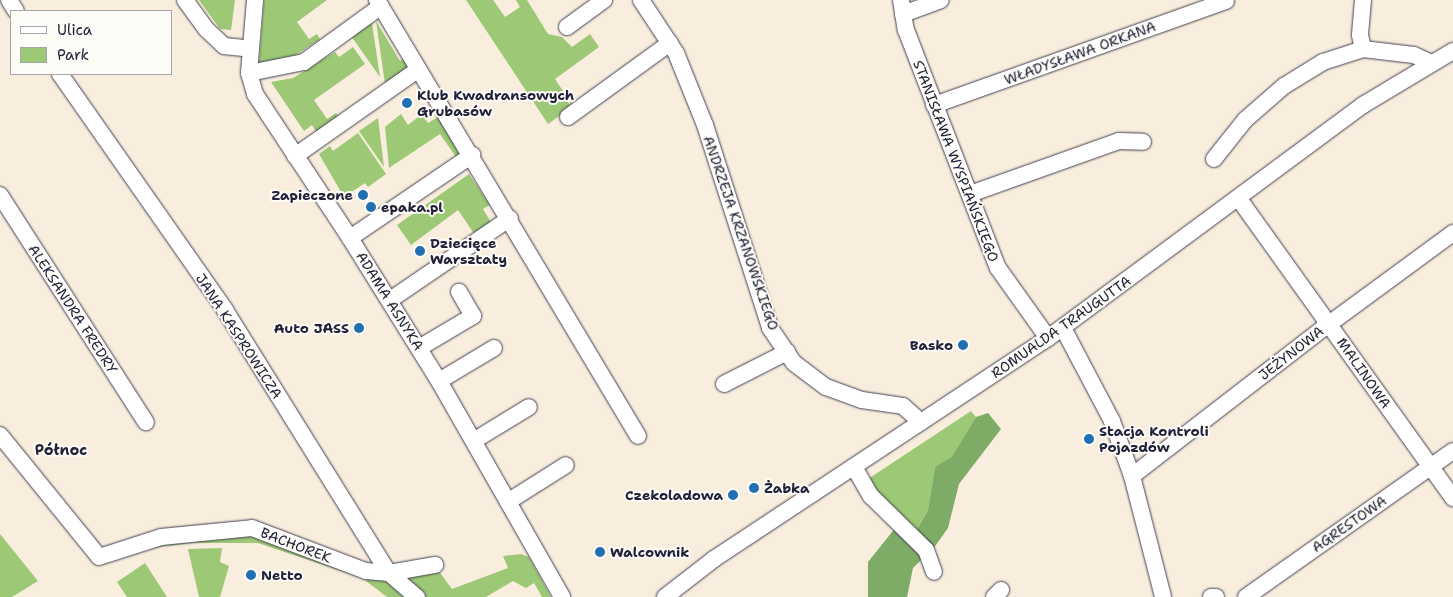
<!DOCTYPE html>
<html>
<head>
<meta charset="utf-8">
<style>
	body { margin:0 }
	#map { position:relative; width:1453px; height:597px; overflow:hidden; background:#f9eddd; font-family:"Shantell Sans",sans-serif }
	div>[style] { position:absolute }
	.green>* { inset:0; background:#9dc875 }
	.forest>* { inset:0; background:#7eac66 }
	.roads { filter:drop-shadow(0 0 1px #424053) drop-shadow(0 0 1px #424053) }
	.minor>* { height:16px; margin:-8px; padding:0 8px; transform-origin:8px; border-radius:8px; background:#fff }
	.dots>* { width:14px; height:14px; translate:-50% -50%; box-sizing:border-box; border:2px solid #fdfcf7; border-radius:50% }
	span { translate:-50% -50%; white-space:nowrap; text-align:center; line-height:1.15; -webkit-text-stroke:4px #fdfcf7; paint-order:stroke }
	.street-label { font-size:14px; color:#22223b }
	.poi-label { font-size:14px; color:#22223b; font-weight:700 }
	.left { translate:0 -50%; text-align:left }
	.right { translate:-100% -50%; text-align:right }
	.neighbourhood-label { font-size:15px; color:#22223b; font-weight:700 }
	.legend { position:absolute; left:10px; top:10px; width:162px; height:65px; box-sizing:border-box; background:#fdfcf7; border:1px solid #a5a5ac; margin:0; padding:6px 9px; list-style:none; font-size:15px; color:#22223b }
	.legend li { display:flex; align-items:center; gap:10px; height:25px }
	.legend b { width:25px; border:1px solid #a5a5ac }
</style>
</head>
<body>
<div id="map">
	<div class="green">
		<div style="clip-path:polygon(199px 0,235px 0,231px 30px,220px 29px)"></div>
		<div style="clip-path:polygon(264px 0,327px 0,297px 22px,309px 39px,317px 34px,320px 39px,293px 57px,259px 63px)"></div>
		<div style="clip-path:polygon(466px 0,493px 0,505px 17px,520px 7px,516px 0,527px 0,548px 34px,562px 37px,572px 47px,590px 34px,599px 47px,555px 79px,573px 106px,548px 124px)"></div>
		<div style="clip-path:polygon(371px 17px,380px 77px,349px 33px)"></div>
		<div style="clip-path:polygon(376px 21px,400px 61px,407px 56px,409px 68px,385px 84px)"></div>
		<div style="clip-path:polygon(353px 47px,365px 64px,314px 100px,327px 119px,336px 113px,339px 117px,317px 133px,312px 125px,304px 131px,271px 82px,293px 78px,335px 52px,339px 57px)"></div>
		<div style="clip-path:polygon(401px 114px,408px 125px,422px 114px,428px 123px,438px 117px,462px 151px,456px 157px,440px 134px,389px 168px,385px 127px)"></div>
		<div style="clip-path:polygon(378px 118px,384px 167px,359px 131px)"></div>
		<div style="clip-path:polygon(358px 133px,386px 174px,368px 187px,365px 183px,344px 197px,319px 154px,330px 146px,333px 151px)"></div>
		<div style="clip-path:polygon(469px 174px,490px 205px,483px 209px,492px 224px,475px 235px,458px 210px,411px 245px,397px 225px)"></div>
		<div style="clip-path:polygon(971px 411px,976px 417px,952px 458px,935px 467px,928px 510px,914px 535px,865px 481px)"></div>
		<div style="clip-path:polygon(239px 533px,279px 542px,383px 577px,407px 597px,387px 597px,362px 578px,258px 543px,193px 543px,136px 550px)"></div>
		<div style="clip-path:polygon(0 534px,38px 581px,12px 597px,0 597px)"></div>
		<div style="clip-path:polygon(222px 548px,220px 562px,229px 566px,220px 597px,199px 597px,188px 549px)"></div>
		<div style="clip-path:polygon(521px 554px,529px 557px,551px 597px,542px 597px,534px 583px,526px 588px,513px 581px,486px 597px,426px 597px,404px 581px,410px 574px,438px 570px,452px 589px,508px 568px,503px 556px)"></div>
		<div style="clip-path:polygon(145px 563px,167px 597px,127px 597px,117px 582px)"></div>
	</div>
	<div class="forest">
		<div style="clip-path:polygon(988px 413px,1001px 429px,959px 484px,948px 528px,933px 549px,914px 535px,928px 510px,935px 467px,952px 457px,976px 417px)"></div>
		<div style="clip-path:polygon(896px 527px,924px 557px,913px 568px,907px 597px,868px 597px,868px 562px)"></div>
	</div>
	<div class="roads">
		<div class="minor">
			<div style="left:9px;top:0;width:13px;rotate:58deg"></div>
			<div style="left:185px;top:0;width:36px;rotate:54deg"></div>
			<div style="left:206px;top:29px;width:25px;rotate:43deg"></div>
			<div style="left:224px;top:46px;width:27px;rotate:6deg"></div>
			<div style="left:255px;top:0;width:73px;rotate:94.7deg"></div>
			<div style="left:249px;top:73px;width:22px;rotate:74deg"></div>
			<div style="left:255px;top:94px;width:173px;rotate:56.6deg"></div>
			<div style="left:350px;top:238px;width:168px;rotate:58.1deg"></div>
			<div style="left:439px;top:381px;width:249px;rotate:60.3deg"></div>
			<div style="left:377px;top:0;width:508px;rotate:59.09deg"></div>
			<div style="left:641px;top:0;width:64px;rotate:56.6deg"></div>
			<div style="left:676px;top:53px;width:78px;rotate:68.1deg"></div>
			<div style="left:705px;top:125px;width:213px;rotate:72.2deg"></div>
			<div style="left:770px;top:328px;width:42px;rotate:55.6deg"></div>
			<div style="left:794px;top:363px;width:40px;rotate:37deg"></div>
			<div style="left:826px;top:387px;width:38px;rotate:20deg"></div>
			<div style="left:862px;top:400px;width:41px;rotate:8.3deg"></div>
			<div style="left:903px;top:406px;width:24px;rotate:42deg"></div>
			<div style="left:901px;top:0;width:30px;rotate:81deg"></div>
			<div style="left:906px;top:30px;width:255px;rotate:68.9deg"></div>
			<div style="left:998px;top:268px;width:86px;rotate:54.5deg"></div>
			<div style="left:1363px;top:0;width:35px;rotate:95deg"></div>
			<div style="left:1360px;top:35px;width:14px;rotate:78deg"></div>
			<div style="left:903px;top:14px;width:40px;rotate:-20.2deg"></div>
			<div style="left:567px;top:27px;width:46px;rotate:-36.1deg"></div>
			<div style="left:249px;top:73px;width:56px;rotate:-11.3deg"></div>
			<div style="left:304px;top:62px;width:95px;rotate:-36deg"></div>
			<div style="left:60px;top:74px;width:288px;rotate:55deg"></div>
			<div style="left:225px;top:310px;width:310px;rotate:58.1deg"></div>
			<div style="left:389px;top:573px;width:37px;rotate:41deg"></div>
			<div style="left:934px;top:105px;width:310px;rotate:-19.6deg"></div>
			<div style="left:568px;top:117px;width:126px;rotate:-36deg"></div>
			<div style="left:295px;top:156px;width:151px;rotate:-35.1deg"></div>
			<div style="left:1214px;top:159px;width:50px;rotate:-51.5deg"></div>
			<div style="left:1245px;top:120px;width:52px;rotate:-41.1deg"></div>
			<div style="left:1284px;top:86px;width:46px;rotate:-31.6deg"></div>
			<div style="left:1323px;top:62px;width:42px;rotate:-18deg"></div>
			<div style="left:1363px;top:49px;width:51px;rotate:6.7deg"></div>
			<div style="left:1414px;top:55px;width:19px;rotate:25deg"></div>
			<div style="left:970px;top:194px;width:158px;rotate:-19.6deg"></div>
			<div style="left:1119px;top:141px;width:24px;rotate:2deg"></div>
			<div style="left:0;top:195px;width:270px;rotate:57.3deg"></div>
			<div style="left:1239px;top:199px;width:368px;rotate:54.4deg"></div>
			<div style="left:350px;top:238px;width:148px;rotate:-34.2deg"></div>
			<div style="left:390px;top:300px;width:145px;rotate:-34.3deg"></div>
			<div style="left:1063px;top:328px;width:105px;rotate:62.2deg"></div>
			<div style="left:1112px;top:421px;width:59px;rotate:70deg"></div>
			<div style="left:1132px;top:476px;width:125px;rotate:75.6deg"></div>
			<div style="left:419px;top:348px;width:63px;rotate:-30.7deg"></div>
			<div style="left:473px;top:316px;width:28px;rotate:-120deg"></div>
			<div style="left:439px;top:381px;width:64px;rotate:-31deg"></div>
			<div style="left:724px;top:384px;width:71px;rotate:-26.9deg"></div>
			<div style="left:0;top:435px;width:157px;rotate:50.9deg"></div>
			<div style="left:99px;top:557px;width:65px;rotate:-17.9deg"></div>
			<div style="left:161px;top:537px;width:91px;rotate:-5.6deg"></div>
			<div style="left:252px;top:528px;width:122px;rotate:20.7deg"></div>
			<div style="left:366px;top:571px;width:23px;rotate:5deg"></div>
			<div style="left:389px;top:573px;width:47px;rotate:-9.9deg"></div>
			<div style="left:475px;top:440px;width:63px;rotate:-31.4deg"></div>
			<div style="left:854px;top:467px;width:34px;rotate:60deg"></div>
			<div style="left:871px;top:496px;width:77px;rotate:44.5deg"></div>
			<div style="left:926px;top:550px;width:23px;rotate:70deg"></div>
			<div style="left:1132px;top:476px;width:249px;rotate:-37.7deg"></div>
			<div style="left:1329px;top:324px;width:154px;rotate:-36.3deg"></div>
			<div style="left:509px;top:501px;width:67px;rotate:-32.3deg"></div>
			<div style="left:665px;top:597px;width:62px;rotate:-37.8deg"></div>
			<div style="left:714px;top:559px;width:400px;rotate:-33.5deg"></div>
			<div style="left:1048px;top:338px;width:392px;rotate:-36.5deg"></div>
			<div style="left:1363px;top:105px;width:105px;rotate:-31deg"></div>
			<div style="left:994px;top:597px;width:10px;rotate:-45deg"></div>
			<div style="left:1211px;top:597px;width:5px"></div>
			<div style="left:1246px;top:597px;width:253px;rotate:-35.2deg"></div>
		</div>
	</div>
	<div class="dots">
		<div style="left:407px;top:103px;background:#1f6fb2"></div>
		<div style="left:363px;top:195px;background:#1f6fb2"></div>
		<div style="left:371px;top:207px;background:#1f6fb2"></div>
		<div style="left:420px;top:251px;background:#1f6fb2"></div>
		<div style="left:359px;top:328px;background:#1f6fb2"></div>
		<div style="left:963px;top:345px;background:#1f6fb2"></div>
		<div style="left:1089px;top:439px;background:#1f6fb2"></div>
		<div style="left:754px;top:488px;background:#1f6fb2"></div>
		<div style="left:733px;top:495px;background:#1f6fb2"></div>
		<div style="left:600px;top:552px;background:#1f6fb2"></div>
		<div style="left:251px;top:575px;background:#1f6fb2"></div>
	</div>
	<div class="street-label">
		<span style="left:1080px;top:53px;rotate:-20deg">WŁADYSŁAWA ORKANA</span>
		<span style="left:956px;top:161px;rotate:69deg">STANISŁAWA WYSPIAŃSKIEGO</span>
		<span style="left:741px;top:233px;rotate:71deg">ANDRZEJA KRZANOWSKIEGO</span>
		<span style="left:390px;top:301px;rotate:58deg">ADAMA ASNYKA</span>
		<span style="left:73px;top:309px;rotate:57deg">ALEKSANDRA FREDRY</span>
		<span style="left:1061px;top:327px;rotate:-35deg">ROMUALDA TRAUGUTTA</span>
		<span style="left:239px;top:336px;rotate:57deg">JANA KASPROWICZA</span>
		<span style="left:1291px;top:353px;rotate:-38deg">JEŻYNOWA</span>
		<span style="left:1364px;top:373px;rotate:55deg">MALINOWA</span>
		<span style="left:1349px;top:524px;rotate:-35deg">AGRESTOWA</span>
		<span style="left:296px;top:545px;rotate:21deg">BACHOREK</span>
	</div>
	<div class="poi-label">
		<span class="left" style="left:417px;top:103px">Klub Kwadransowych<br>Grubasów</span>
		<span class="right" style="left:353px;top:195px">Zapieczone</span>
		<span class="left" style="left:381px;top:207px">epaka.pl</span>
		<span class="left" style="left:430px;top:251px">Dziecięce<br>Warsztaty</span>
		<span class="right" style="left:349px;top:328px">Auto JASS</span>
		<span class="right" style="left:953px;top:345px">Basko</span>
		<span class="left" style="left:1099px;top:439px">Stacja Kontroli<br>Pojazdów</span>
		<span class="left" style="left:764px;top:488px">Żabka</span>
		<span class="right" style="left:723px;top:495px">Czekoladowa</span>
		<span class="left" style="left:610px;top:552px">Walcownik</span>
		<span class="left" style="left:261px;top:575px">Netto</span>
	</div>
	<div class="neighbourhood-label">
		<span style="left:61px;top:451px">Północ</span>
	</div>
	<ul class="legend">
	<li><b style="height:6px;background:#fff"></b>Ulica</li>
	<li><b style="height:14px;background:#9dc875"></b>Park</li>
	</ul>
</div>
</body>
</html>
